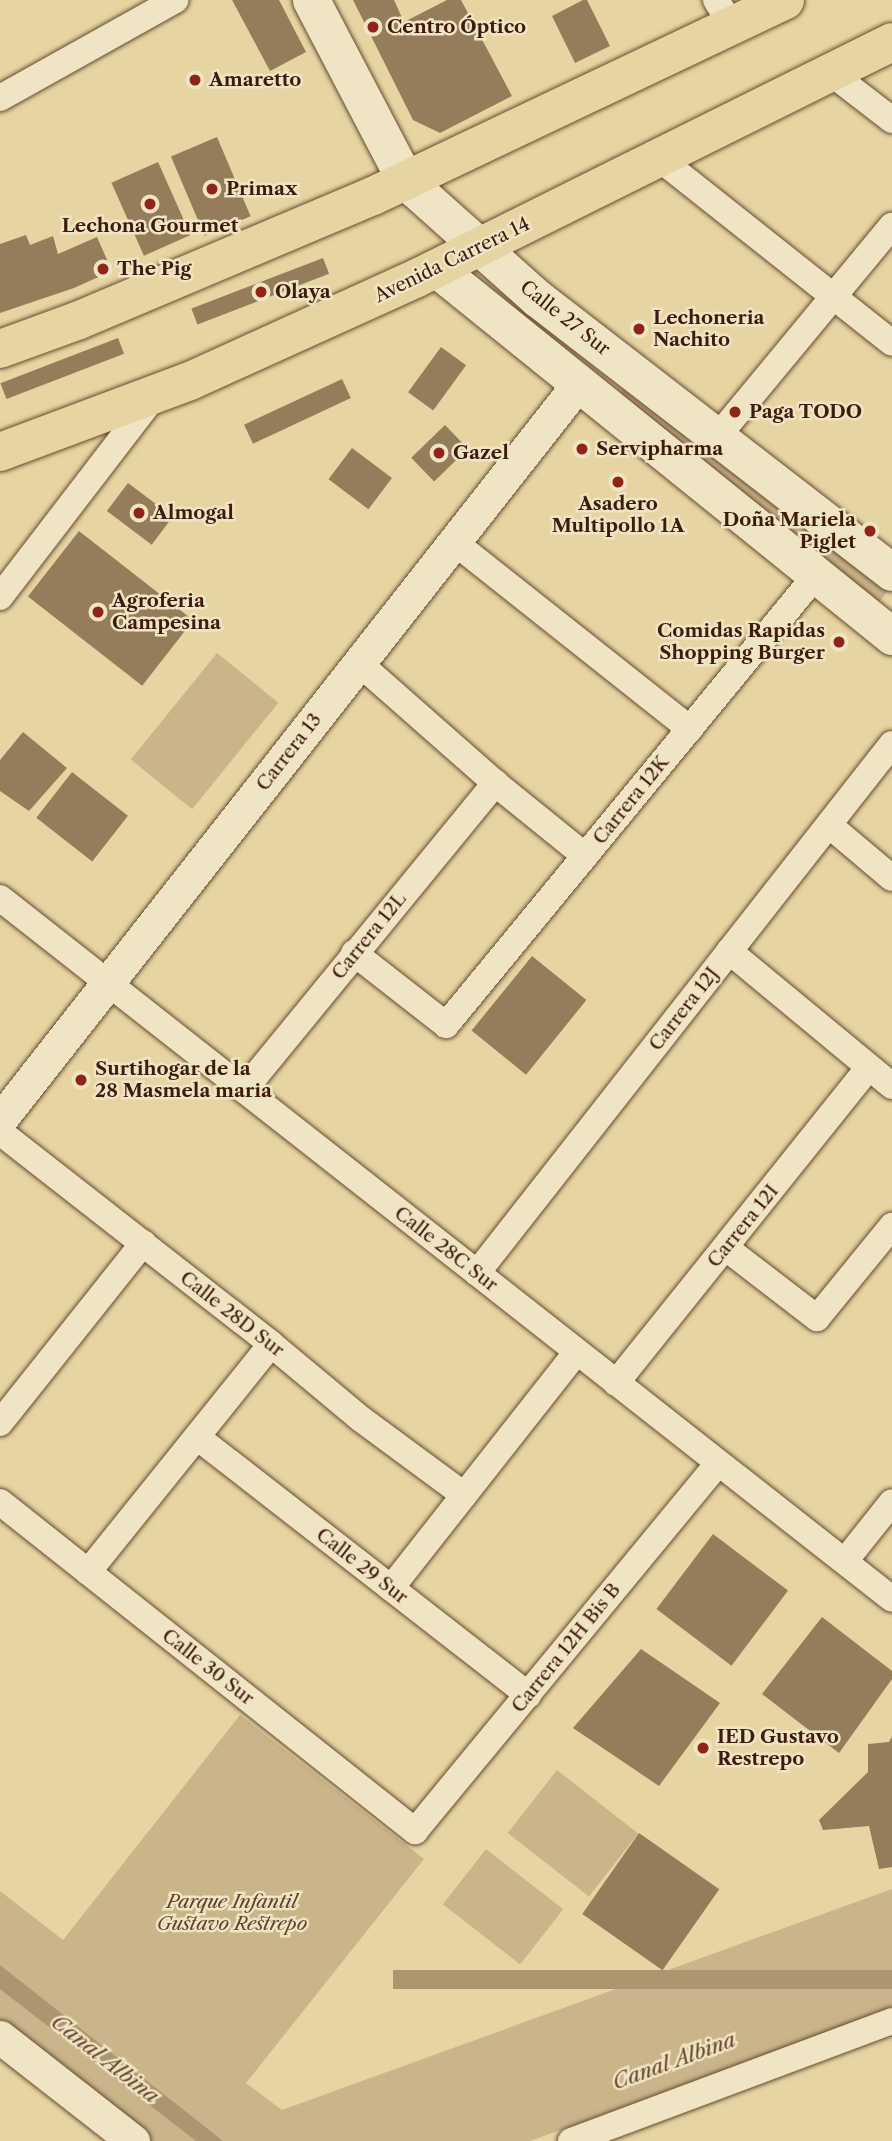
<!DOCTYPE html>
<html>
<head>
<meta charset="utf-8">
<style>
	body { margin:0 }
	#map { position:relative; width:892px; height:2141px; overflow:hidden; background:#e6d5a2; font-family:"Libre Caslon Text",serif }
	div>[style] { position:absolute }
	.green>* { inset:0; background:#c9b589; transform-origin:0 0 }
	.water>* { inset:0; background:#ad966f; transform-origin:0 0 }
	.building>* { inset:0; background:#957c5a; transform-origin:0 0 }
	.roads { filter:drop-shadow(0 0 2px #684a32) drop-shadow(0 0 2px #684a32) }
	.minor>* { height:26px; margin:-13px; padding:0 13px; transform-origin:13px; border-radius:13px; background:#efe4c3 }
	.tertiary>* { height:33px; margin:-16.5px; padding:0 16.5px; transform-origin:16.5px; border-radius:16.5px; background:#efe4c3 }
	.secondary>* { height:37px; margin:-18.5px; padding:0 18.5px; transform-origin:18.5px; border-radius:18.5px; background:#efe4c3 }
	.primary>* { height:38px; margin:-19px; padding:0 19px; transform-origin:19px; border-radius:19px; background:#e6d5a2 }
	.dots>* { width:19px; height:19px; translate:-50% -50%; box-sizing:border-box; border:4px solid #efe4c3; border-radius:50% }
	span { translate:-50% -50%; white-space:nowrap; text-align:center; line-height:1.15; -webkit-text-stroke:5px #efe4c3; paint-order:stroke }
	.poi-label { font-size:19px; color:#3e1b0d; font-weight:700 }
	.left { translate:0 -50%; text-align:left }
	.right { translate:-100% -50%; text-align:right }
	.street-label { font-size:19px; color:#3e1b0d }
	.park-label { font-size:19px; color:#61422c; font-style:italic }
	.water-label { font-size:21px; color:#65462f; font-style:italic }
</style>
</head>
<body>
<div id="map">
	<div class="green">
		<div style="left:630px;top:380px;width:333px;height:24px;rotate:38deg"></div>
		<div style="left:217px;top:653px;width:79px;height:137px;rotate:39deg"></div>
		<div style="clip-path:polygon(240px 1715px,424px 1859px,246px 2083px,282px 2110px,892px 1889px,892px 2009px,530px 2141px,147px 2141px,0 2023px,0 1891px,63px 1940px)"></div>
		<div style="left:557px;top:1770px;width:103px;height:80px;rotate:38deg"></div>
		<div style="left:486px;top:1849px;width:98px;height:70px;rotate:38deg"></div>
	</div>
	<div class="water">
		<div style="clip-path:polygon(0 1965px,223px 2141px,196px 2141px,0 1989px)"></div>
		<div style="left:892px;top:1970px;width:19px;height:499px;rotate:90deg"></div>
	</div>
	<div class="building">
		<div style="clip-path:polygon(232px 0,279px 0,306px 52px,270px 71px)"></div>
		<div style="clip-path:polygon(353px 0,394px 0,404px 22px,447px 0,461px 0,512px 96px,440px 133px,413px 120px)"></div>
		<div style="clip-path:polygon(583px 0,587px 0,610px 46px,575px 63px,552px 16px)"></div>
		<div style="left:217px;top:137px;width:86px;height:50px;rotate:67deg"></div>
		<div style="left:158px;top:162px;width:80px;height:51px;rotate:66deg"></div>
		<div style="clip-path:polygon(26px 235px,30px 245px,53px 236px,58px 254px,97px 237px,112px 271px,74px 288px,0 313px,0 244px)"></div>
		<div style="left:323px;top:258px;width:17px;height:141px;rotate:69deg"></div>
		<div style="left:118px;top:338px;width:17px;height:126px;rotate:69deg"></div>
		<div style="left:441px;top:347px;width:31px;height:56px;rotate:36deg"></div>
		<div style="left:342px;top:379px;width:21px;height:108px;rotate:65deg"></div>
		<div style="left:445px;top:425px;width:33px;height:47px;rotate:46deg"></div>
		<div style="left:352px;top:448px;width:50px;height:39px;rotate:37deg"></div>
		<div style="left:128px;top:483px;width:56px;height:35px;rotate:37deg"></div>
		<div style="left:79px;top:531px;width:145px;height:83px;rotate:38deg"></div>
		<div style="clip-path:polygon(23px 732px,67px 768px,29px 811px,0 791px,0 760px)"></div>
		<div style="left:72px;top:772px;width:71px;height:58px;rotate:38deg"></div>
		<div style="left:532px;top:956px;width:70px;height:96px;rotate:39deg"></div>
		<div style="left:713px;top:1534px;width:94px;height:94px;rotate:37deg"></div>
		<div style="clip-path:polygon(822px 1617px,892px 1671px,892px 1679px,839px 1753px,762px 1694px)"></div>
		<div style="clip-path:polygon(641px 1649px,720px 1703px,659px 1786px,573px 1728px)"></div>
		<div style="clip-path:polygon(892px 1736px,892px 1867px,879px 1869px,869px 1826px,823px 1830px,819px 1820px,868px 1772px,868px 1744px,889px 1742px)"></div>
		<div style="left:639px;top:1833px;width:98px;height:99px;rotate:35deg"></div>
	</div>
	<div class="roads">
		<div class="minor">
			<div style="left:716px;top:0;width:31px;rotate:58deg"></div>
			<div style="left:831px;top:73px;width:77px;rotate:37.6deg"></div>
			<div style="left:0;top:98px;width:201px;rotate:-29.2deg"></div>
			<div style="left:660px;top:159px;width:296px;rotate:38.4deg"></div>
			<div style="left:718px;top:436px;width:273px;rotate:-50.4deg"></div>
			<div style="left:454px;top:542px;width:301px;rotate:38.4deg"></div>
			<div style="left:0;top:597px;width:255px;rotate:-52.5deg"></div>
			<div style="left:359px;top:663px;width:181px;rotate:41.4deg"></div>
			<div style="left:495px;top:783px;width:116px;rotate:39deg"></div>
			<div style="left:829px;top:825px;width:82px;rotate:40.1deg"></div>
			<div style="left:0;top:898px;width:1134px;rotate:38.16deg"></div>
			<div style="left:729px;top:951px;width:212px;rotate:39.6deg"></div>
			<div style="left:354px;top:953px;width:117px;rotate:38deg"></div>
			<div style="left:446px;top:1025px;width:583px;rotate:-50.57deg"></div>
			<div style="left:244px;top:1090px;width:397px;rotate:-50.7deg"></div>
			<div style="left:0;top:1132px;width:344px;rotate:38deg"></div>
			<div style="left:271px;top:1344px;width:117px;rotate:39.8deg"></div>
			<div style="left:361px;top:1419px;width:128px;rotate:36.4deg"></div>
			<div style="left:726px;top:1248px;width:115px;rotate:37.6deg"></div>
			<div style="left:817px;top:1318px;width:119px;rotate:-50.8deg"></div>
			<div style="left:477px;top:1273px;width:672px;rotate:-51.89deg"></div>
			<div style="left:616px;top:1383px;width:403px;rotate:-51.3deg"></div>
			<div style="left:0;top:1423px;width:230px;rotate:-51.5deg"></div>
			<div style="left:197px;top:1437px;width:420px;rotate:37.9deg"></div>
			<div style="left:0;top:1502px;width:530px;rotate:38.41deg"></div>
			<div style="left:415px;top:1831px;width:475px;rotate:-50.5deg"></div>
			<div style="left:845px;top:1561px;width:75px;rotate:-51.5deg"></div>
			<div style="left:88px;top:1572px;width:292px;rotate:-51.2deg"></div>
			<div style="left:391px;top:1588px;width:299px;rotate:-51.8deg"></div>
			<div style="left:571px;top:2141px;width:343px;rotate:-20.5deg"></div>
		</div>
		<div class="tertiary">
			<div style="left:0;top:1120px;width:937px;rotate:-51.85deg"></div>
			<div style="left:0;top:2037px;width:169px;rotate:38deg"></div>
		</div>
		<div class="secondary">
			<div style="left:311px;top:0;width:194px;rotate:62.4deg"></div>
			<div style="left:401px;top:172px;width:22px;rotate:51deg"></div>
			<div style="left:415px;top:189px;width:164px;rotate:41.8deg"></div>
			<div style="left:537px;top:298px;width:448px;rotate:37.7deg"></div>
			<div style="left:437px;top:269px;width:585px;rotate:38.89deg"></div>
		</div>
		<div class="primary">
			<div style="left:0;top:349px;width:82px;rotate:-20deg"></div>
			<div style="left:77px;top:321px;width:321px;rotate:-22.9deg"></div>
			<div style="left:373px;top:196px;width:456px;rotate:-25.4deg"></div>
			<div style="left:0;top:452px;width:203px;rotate:-20.5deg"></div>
			<div style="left:190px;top:381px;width:249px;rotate:-24.4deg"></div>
			<div style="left:417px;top:278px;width:530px;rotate:-26.42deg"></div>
		</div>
	</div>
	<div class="dots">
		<div style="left:373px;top:27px;background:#8f2418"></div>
		<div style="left:195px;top:80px;background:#8f2418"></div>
		<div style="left:212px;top:189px;background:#8f2418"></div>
		<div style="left:150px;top:204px;background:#8f2418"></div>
		<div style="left:103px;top:269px;background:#8f2418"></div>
		<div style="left:261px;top:292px;background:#8f2418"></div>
		<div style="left:639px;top:329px;background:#8f2418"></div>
		<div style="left:735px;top:412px;background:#8f2418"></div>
		<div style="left:582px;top:449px;background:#8f2418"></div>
		<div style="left:439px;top:453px;background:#8f2418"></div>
		<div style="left:618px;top:482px;background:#8f2418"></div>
		<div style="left:139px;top:513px;background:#8f2418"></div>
		<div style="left:870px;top:531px;background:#8f2418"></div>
		<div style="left:98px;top:612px;background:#8f2418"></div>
		<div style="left:839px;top:642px;background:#8f2418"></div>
		<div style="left:81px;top:1080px;background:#8f2418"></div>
		<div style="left:703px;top:1748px;background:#8f2418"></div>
	</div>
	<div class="poi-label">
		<span class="left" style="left:387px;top:27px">Centro Óptico</span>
		<span class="left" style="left:209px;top:80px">Amaretto</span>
		<span class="left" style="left:226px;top:189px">Primax</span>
		<span style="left:150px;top:226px">Lechona Gourmet</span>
		<span class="left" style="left:117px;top:269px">The Pig</span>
		<span class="left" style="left:275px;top:292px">Olaya</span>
		<span class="left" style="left:653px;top:329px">Lechoneria<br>Nachito</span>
		<span class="left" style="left:749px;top:412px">Paga TODO</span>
		<span class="left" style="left:596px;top:449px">Servipharma</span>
		<span class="left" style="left:453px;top:453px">Gazel</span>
		<span style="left:618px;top:515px">Asadero<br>Multipollo 1A</span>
		<span class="left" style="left:153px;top:513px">Almogal</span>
		<span class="right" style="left:856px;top:531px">Doña Mariela<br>Piglet</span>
		<span class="left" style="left:112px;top:612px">Agroferia<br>Campesina</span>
		<span class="right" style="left:825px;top:642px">Comidas Rapidas<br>Shopping Burger</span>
		<span class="left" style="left:95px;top:1080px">Surtihogar de la<br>28 Masmela maria</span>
		<span class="left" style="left:717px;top:1748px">IED Gustavo<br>Restrepo</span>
	</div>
	<div class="street-label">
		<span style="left:452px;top:260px;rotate:-26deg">Avenida Carrera 14</span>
		<span style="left:565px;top:318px;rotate:38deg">Calle 27 Sur</span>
		<span style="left:289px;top:752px;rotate:-52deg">Carrera 13</span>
		<span style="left:631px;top:800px;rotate:-51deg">Carrera 12K</span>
		<span style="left:369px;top:936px;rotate:-51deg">Carrera 12L</span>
		<span style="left:684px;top:1009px;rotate:-52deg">Carrera 12J</span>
		<span style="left:743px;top:1226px;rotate:-51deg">Carrera 12I</span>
		<span style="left:446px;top:1249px;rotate:38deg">Calle 28C Sur</span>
		<span style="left:232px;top:1314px;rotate:38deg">Calle 28D Sur</span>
		<span style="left:362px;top:1566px;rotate:38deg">Calle 29 Sur</span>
		<span style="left:566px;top:1648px;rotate:-51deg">Carrera 12H Bis B</span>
		<span style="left:208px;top:1667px;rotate:38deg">Calle 30 Sur</span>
	</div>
	<div class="park-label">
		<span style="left:232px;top:1913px">Parque Infantil<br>Gustavo Restrepo</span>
	</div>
	<div class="water-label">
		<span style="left:105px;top:2059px;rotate:38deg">Canal Albina</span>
		<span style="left:674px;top:2061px;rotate:-20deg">Canal Albina</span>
	</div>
</div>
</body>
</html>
